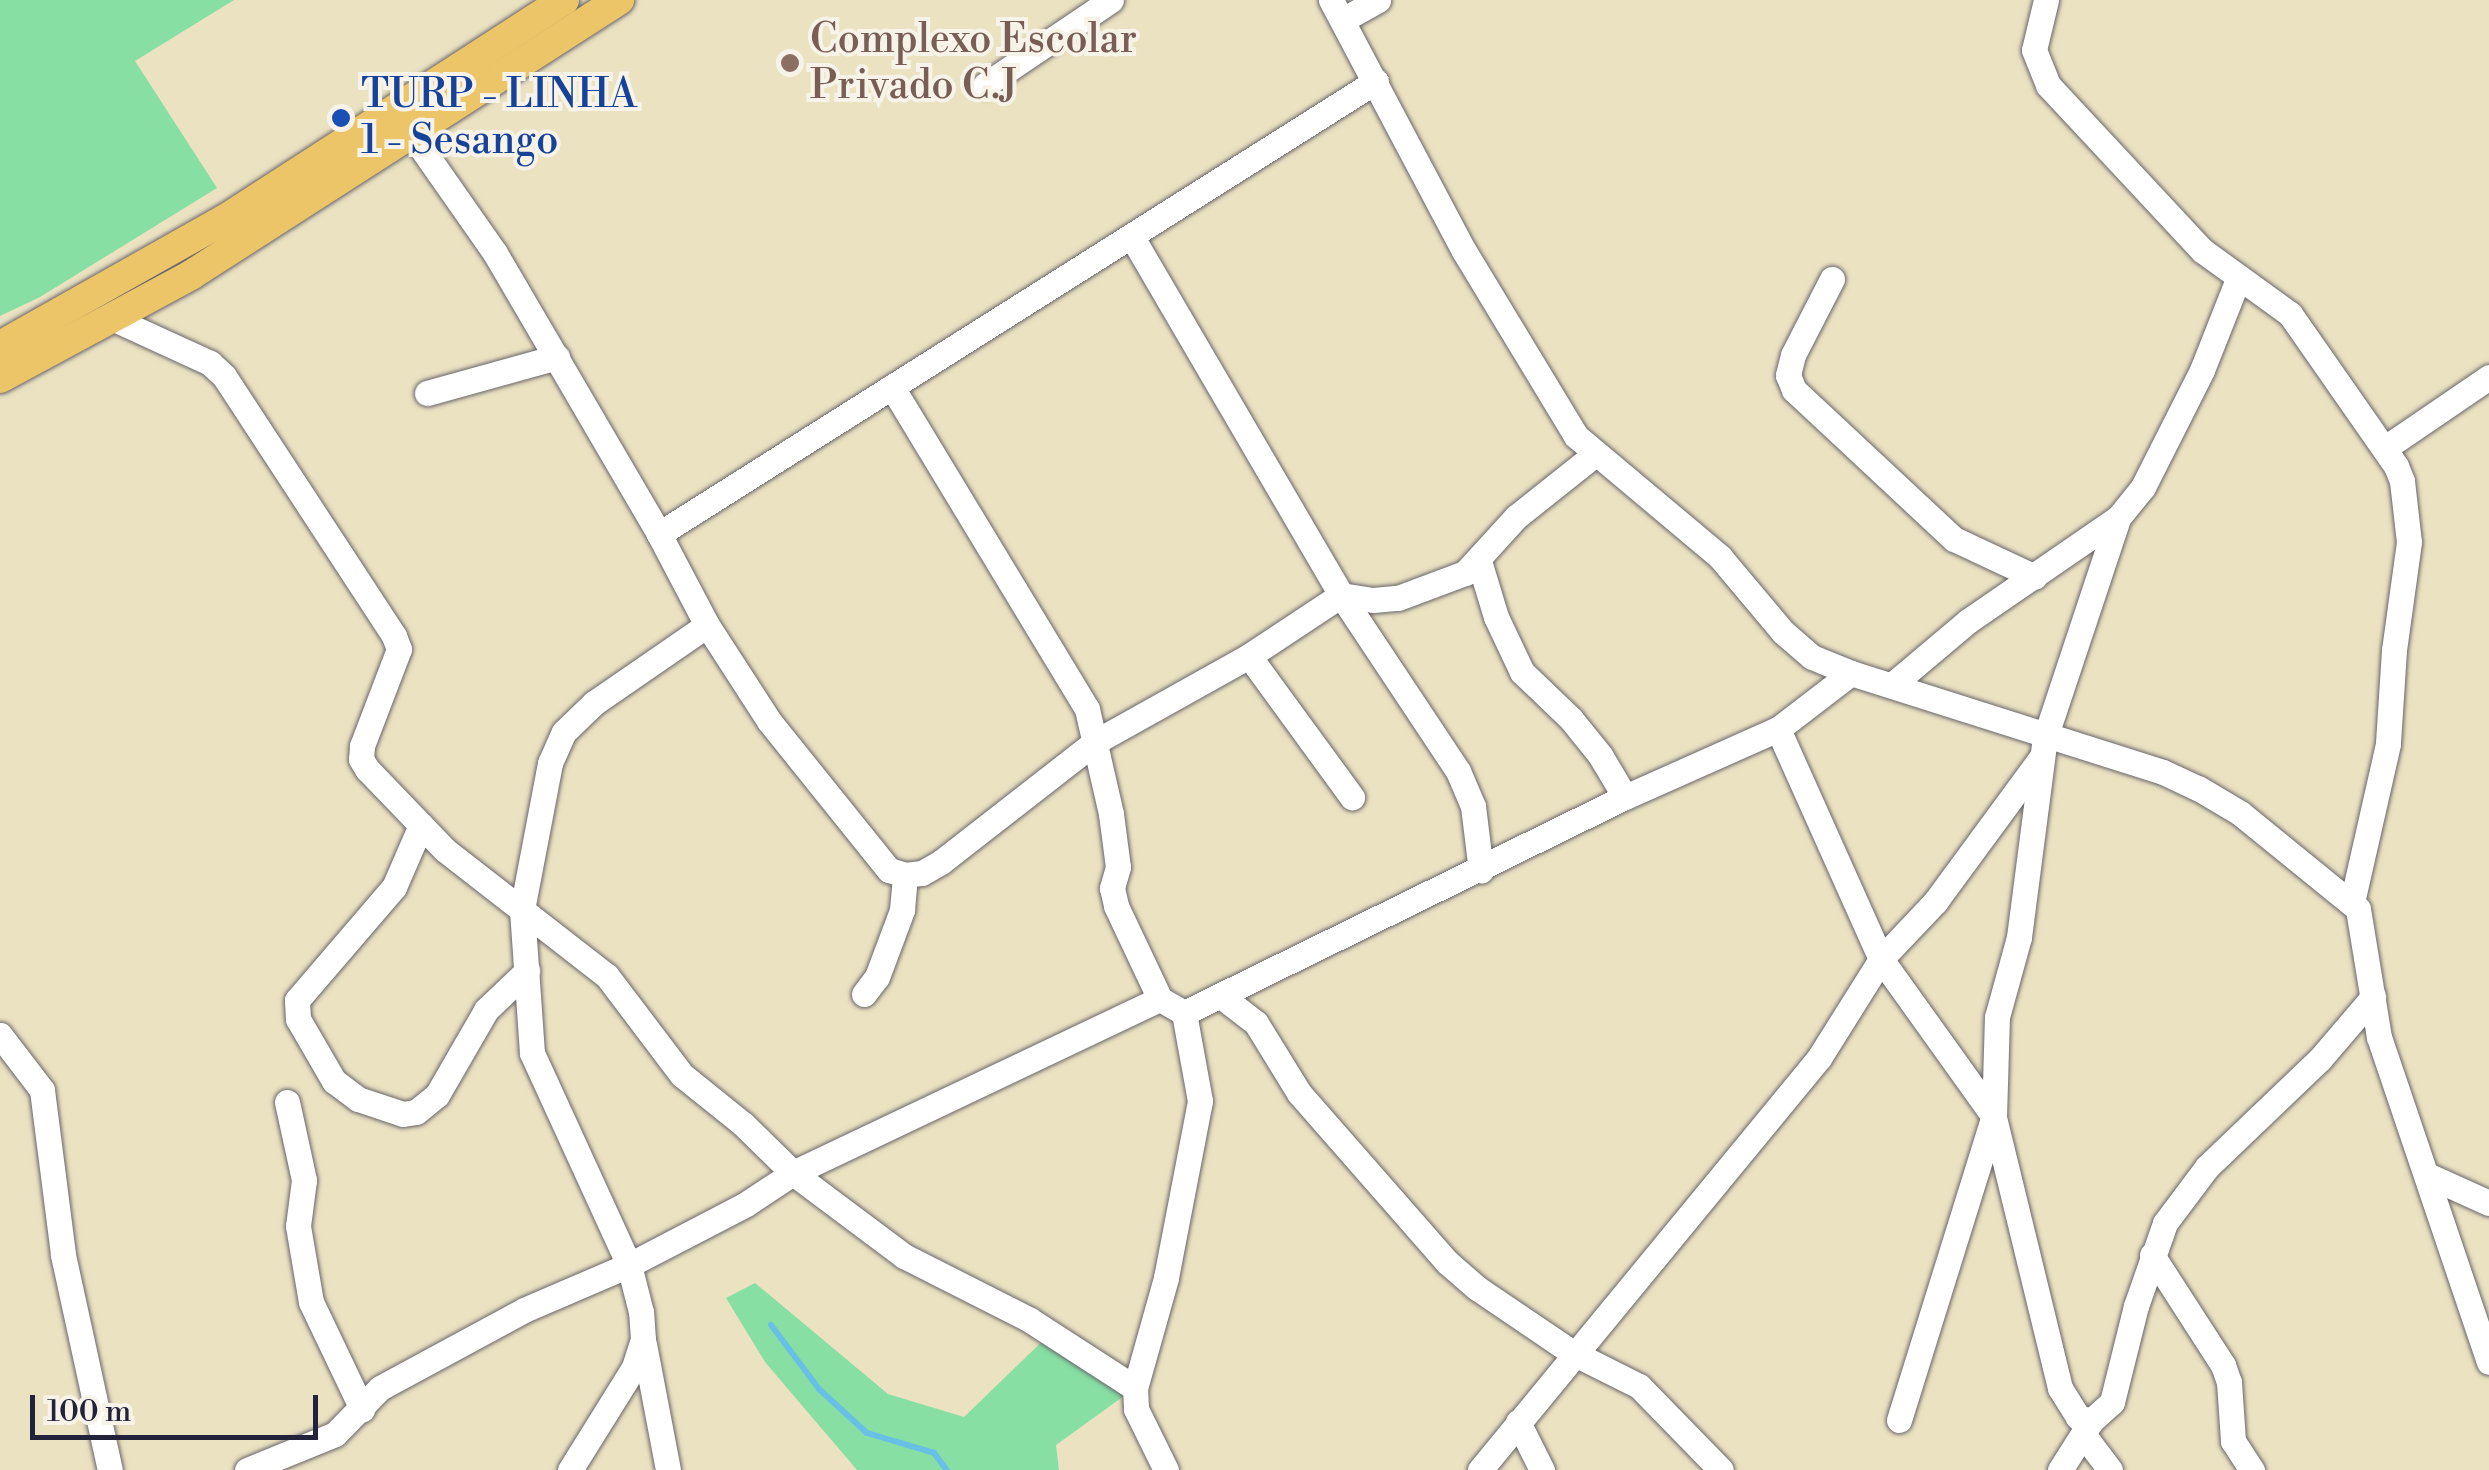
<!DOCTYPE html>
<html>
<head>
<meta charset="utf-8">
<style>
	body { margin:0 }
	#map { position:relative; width:2489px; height:1470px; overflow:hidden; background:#ebe2c2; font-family:"Libre Bodoni",serif }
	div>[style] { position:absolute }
	.green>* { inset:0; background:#87dfa4 }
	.stream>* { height:6px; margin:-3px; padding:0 3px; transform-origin:3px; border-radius:3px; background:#69c0e6 }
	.roads { filter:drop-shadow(0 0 2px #68656a) drop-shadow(0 0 2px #68656a) }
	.minor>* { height:25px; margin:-12.5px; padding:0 12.5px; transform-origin:12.5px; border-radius:12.5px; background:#fff }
	.major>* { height:30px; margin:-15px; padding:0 15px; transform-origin:15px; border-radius:15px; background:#edc569 }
	.dots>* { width:28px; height:28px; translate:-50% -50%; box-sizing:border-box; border:5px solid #f7f3e8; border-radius:50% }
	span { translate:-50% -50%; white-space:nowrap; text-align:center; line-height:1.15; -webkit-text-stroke:8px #f7f3e8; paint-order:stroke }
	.education-label { font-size:40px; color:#785e54 }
	.left { translate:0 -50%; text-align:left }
	.transit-label { font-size:40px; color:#164399 }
	.scale { position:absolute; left:30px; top:1395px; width:288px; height:45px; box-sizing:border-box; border:5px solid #22223b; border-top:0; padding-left:12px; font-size:30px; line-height:35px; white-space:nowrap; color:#22223b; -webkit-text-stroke:8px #f7f3e8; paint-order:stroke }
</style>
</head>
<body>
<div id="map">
	<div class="green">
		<div style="clip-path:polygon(0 0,234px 0,135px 61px,217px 188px,40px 297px,0 316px)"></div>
		<div style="clip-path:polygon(755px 1283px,888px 1394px,964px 1417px,1051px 1333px,1135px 1388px,1056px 1445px,1059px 1470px,857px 1470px,765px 1362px,726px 1298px)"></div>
	</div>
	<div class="stream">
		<div style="left:771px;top:1325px;width:80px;rotate:53.1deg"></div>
		<div style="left:819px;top:1389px;width:65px;rotate:42.5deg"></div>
		<div style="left:867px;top:1433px;width:70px;rotate:16.6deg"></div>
		<div style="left:934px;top:1453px;width:21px;rotate:53deg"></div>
	</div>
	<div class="roads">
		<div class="minor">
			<div style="left:1331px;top:0;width:284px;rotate:62.1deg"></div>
			<div style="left:1464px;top:251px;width:216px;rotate:58.8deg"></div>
			<div style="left:1576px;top:436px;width:188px;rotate:40deg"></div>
			<div style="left:1720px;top:557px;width:98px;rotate:50deg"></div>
			<div style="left:1783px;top:632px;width:38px;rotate:41deg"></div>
			<div style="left:1812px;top:657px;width:42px;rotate:22.3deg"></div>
			<div style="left:1851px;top:673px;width:327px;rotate:17.6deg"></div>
			<div style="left:2163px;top:772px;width:38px;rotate:25deg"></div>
			<div style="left:2198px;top:788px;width:49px;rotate:30.8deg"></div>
			<div style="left:2240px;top:813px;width:152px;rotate:39.1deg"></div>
			<div style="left:2358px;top:909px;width:130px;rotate:80.7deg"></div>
			<div style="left:2379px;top:1037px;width:343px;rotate:71.3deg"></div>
			<div style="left:2046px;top:0;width:51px;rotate:103.5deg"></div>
			<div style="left:2034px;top:50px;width:38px;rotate:68deg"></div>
			<div style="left:2048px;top:85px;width:227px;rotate:47deg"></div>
			<div style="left:2203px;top:251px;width:107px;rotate:35.9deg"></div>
			<div style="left:2290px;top:314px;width:185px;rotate:55.1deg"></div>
			<div style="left:2396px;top:466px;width:16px;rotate:68deg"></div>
			<div style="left:2402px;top:481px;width:61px;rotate:83.5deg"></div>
			<div style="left:2409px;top:542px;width:109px;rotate:97.9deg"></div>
			<div style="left:2394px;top:650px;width:94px;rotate:93.7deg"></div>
			<div style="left:2388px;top:744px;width:162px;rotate:102.8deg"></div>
			<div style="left:1344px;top:19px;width:39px;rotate:-29deg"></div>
			<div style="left:985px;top:85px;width:152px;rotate:-34deg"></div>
			<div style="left:411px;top:133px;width:146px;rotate:55deg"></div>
			<div style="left:495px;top:253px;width:325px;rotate:59.7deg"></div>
			<div style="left:659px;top:534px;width:103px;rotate:62.2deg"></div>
			<div style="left:707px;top:625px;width:114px;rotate:57.1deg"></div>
			<div style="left:769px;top:721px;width:191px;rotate:51.2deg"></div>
			<div style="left:889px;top:870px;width:17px;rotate:17deg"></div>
			<div style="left:905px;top:875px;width:17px;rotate:-7deg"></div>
			<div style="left:922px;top:873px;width:22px;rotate:-30deg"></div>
			<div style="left:941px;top:862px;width:195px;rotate:-37.9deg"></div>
			<div style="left:1095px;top:742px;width:176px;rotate:-29.2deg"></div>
			<div style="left:1249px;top:656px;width:110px;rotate:-33.5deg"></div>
			<div style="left:1341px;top:595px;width:32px;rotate:9deg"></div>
			<div style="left:1373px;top:600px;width:25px;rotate:-5deg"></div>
			<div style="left:1398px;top:598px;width:72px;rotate:-20.5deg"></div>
			<div style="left:1465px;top:573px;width:76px;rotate:-47.7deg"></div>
			<div style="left:1516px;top:517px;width:100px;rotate:-38.5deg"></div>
			<div style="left:1132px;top:237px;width:415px;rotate:59.7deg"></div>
			<div style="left:1341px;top:595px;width:211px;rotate:56.4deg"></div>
			<div style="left:1458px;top:771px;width:38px;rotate:67deg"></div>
			<div style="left:1473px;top:806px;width:65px;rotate:83deg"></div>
			<div style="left:1832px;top:279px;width:85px;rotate:117.2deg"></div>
			<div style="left:1793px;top:355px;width:21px;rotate:104deg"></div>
			<div style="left:1788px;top:375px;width:16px;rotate:68deg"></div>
			<div style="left:1794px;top:390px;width:219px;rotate:43deg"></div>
			<div style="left:1954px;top:539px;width:89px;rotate:25.1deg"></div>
			<div style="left:114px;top:319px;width:106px;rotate:24.6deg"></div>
			<div style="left:210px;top:363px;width:19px;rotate:43deg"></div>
			<div style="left:224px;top:376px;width:311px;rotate:56.8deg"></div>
			<div style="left:394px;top:636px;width:14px;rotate:69deg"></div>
			<div style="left:399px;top:649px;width:104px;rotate:110.9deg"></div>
			<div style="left:362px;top:746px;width:13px;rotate:94deg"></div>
			<div style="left:361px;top:759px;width:12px;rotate:59deg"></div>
			<div style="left:367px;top:769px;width:112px;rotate:46.1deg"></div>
			<div style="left:445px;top:850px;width:205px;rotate:37.9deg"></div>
			<div style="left:607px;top:976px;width:124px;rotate:52.9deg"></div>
			<div style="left:682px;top:1075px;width:78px;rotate:38.8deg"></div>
			<div style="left:743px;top:1124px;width:70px;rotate:44.4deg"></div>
			<div style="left:793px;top:1173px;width:139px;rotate:36.8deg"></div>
			<div style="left:904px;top:1256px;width:141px;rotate:26.9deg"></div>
			<div style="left:1030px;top:1320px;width:125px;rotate:32.9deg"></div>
			<div style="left:892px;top:387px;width:376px;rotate:58.8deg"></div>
			<div style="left:1087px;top:709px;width:108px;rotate:77.1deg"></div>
			<div style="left:1111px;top:814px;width:53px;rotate:82.5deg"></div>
			<div style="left:1118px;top:867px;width:22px;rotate:106deg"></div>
			<div style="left:1112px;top:888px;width:18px;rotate:77deg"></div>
			<div style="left:1116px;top:906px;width:103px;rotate:64.7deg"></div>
			<div style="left:1160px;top:999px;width:28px;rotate:30deg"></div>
			<div style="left:1184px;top:1013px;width:89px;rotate:79.7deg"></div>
			<div style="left:1200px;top:1101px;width:180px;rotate:100.9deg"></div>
			<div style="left:1166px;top:1278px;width:114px;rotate:105.7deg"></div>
			<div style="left:1135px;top:1388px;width:21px;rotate:87deg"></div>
			<div style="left:1136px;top:1409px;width:68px;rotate:63.8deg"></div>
			<div style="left:427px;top:393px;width:135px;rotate:-15.5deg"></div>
			<div style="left:2385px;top:448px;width:126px;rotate:-34.3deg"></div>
			<div style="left:659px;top:534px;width:848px;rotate:-32.28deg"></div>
			<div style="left:1479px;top:561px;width:59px;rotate:73.1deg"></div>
			<div style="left:1496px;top:617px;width:61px;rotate:64.7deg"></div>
			<div style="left:1522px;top:672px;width:68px;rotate:43.8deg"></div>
			<div style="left:1571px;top:719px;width:46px;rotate:51.1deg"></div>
			<div style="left:1600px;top:755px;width:49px;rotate:59.2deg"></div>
			<div style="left:1249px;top:656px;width:175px;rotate:53.9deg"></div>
			<div style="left:1892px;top:685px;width:99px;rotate:-40.1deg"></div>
			<div style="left:1968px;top:621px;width:182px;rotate:-34.5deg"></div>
			<div style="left:2118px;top:518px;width:40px;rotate:-51deg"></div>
			<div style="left:2143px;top:487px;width:131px;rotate:-63.2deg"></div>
			<div style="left:2202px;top:370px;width:98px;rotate:-68.4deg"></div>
			<div style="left:1778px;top:729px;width:252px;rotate:65.9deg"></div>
			<div style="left:1881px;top:959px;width:194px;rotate:54.4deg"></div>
			<div style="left:421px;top:825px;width:68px;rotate:113.5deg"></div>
			<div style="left:394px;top:887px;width:149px;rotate:130.6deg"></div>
			<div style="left:297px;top:1000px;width:19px;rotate:87deg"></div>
			<div style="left:298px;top:1019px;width:72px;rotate:59.9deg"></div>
			<div style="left:334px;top:1081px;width:30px;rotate:37deg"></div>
			<div style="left:358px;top:1099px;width:47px;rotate:18.4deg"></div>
			<div style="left:403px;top:1114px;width:13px;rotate:-9deg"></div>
			<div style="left:416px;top:1112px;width:27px;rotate:-39deg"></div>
			<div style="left:437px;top:1095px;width:98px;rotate:-60deg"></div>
			<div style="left:486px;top:1010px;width:57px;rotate:-43.6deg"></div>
			<div style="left:864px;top:994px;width:21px;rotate:-53deg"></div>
			<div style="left:877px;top:977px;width:72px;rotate:-69.5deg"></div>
			<div style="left:902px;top:910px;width:35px;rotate:-85deg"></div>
			<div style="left:1221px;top:996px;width:44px;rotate:37.6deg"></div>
			<div style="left:1256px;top:1023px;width:82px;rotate:58.4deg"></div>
			<div style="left:1299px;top:1093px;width:225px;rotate:48.8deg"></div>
			<div style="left:1447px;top:1262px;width:40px;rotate:41deg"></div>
			<div style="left:1477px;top:1288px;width:116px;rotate:34.1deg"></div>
			<div style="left:1573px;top:1353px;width:74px;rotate:26.6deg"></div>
			<div style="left:1639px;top:1386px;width:117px;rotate:45.7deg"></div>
			<div style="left:1184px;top:1013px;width:491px;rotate:-26.1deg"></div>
			<div style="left:1625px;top:797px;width:167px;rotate:-24deg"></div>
			<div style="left:1778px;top:729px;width:92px;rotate:-37.5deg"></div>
			<div style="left:0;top:1035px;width:69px;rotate:52.6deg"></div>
			<div style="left:42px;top:1090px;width:166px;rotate:82.7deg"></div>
			<div style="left:63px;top:1255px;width:220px;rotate:77.7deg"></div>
			<div style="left:287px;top:1102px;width:80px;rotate:77.7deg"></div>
			<div style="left:304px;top:1180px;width:46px;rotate:97.4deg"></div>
			<div style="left:298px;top:1226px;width:77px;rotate:80.3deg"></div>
			<div style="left:311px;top:1302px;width:119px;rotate:64.5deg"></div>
			<div style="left:2427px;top:1175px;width:68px;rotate:24.3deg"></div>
			<div style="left:2152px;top:1255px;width:131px;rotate:57.2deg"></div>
			<div style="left:2223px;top:1365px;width:18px;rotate:71deg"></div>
			<div style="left:2229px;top:1382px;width:59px;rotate:86.1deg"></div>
			<div style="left:2233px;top:1441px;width:35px;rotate:57deg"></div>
			<div style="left:644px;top:1344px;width:128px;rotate:79.2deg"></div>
			<div style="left:1899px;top:1420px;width:313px;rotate:-72.7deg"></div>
			<div style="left:2091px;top:1421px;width:14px;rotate:-163deg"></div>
			<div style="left:2078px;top:1417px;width:34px;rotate:-122deg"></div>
			<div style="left:2060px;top:1388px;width:279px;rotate:-103.7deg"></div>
			<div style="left:1994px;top:1117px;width:100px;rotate:-88.3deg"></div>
			<div style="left:1997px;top:1017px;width:83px;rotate:-74.6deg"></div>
			<div style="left:2019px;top:937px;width:201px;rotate:-82.6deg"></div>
			<div style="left:2045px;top:738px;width:232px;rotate:-71.6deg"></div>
			<div style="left:1518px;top:1422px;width:54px;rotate:63.4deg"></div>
			<div style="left:2083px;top:1434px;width:45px;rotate:53.1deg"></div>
			<div style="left:247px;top:1470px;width:95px;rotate:-22.2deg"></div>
			<div style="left:335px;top:1434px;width:64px;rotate:-45.6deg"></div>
			<div style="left:380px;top:1388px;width:164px;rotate:-28.4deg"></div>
			<div style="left:524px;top:1310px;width:114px;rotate:-23.2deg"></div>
			<div style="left:629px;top:1265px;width:132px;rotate:-27.5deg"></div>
			<div style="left:746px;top:1204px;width:56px;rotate:-33.4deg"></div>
			<div style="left:793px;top:1173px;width:406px;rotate:-25.4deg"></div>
			<div style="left:570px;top:1470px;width:121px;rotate:-58.1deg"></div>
			<div style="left:634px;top:1367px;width:29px;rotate:-72deg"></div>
			<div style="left:643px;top:1339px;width:27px;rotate:-94deg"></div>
			<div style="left:641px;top:1312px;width:49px;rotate:-104.3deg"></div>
			<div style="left:629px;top:1265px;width:233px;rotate:-114.6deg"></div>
			<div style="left:532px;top:1053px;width:143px;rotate:-94deg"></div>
			<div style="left:522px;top:910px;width:150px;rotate:-79.2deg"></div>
			<div style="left:550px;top:763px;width:34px;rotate:-66deg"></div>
			<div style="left:564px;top:732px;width:42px;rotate:-44deg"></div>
			<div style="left:594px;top:703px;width:137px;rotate:-34.6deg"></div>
			<div style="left:1480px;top:1470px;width:534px;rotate:-50.55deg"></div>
			<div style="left:1819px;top:1058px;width:117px;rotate:-57.9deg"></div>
			<div style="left:1881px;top:959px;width:79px;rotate:-46.5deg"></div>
			<div style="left:1935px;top:902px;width:177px;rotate:-53.7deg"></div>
			<div style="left:2060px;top:1470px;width:58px;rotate:-57.7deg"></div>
			<div style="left:2091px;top:1421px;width:28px;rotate:-42deg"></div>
			<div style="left:2112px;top:1402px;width:99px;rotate:-76deg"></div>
			<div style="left:2136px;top:1306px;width:88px;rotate:-70.7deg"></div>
			<div style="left:2165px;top:1223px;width:70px;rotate:-53.1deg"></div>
			<div style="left:2207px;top:1167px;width:156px;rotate:-43.7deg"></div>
			<div style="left:2320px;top:1059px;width:82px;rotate:-49.5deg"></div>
		</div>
		<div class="major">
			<div style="left:0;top:346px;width:257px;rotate:-29.4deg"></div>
			<div style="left:224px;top:220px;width:405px;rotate:-32.9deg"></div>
			<div style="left:0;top:378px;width:217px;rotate:-28.3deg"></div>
			<div style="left:191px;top:275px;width:509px;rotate:-32.72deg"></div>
		</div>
	</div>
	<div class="dots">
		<div style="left:790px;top:63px;background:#8d6e63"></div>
		<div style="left:341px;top:118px;background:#1a4fb4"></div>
	</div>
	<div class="education-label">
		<span class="left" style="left:810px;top:63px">Complexo Escolar<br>Privado C.J</span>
	</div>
	<div class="transit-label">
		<span class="left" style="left:361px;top:118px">TURP - LINHA<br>1 - Sesango</span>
	</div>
	<div class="scale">100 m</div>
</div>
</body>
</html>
